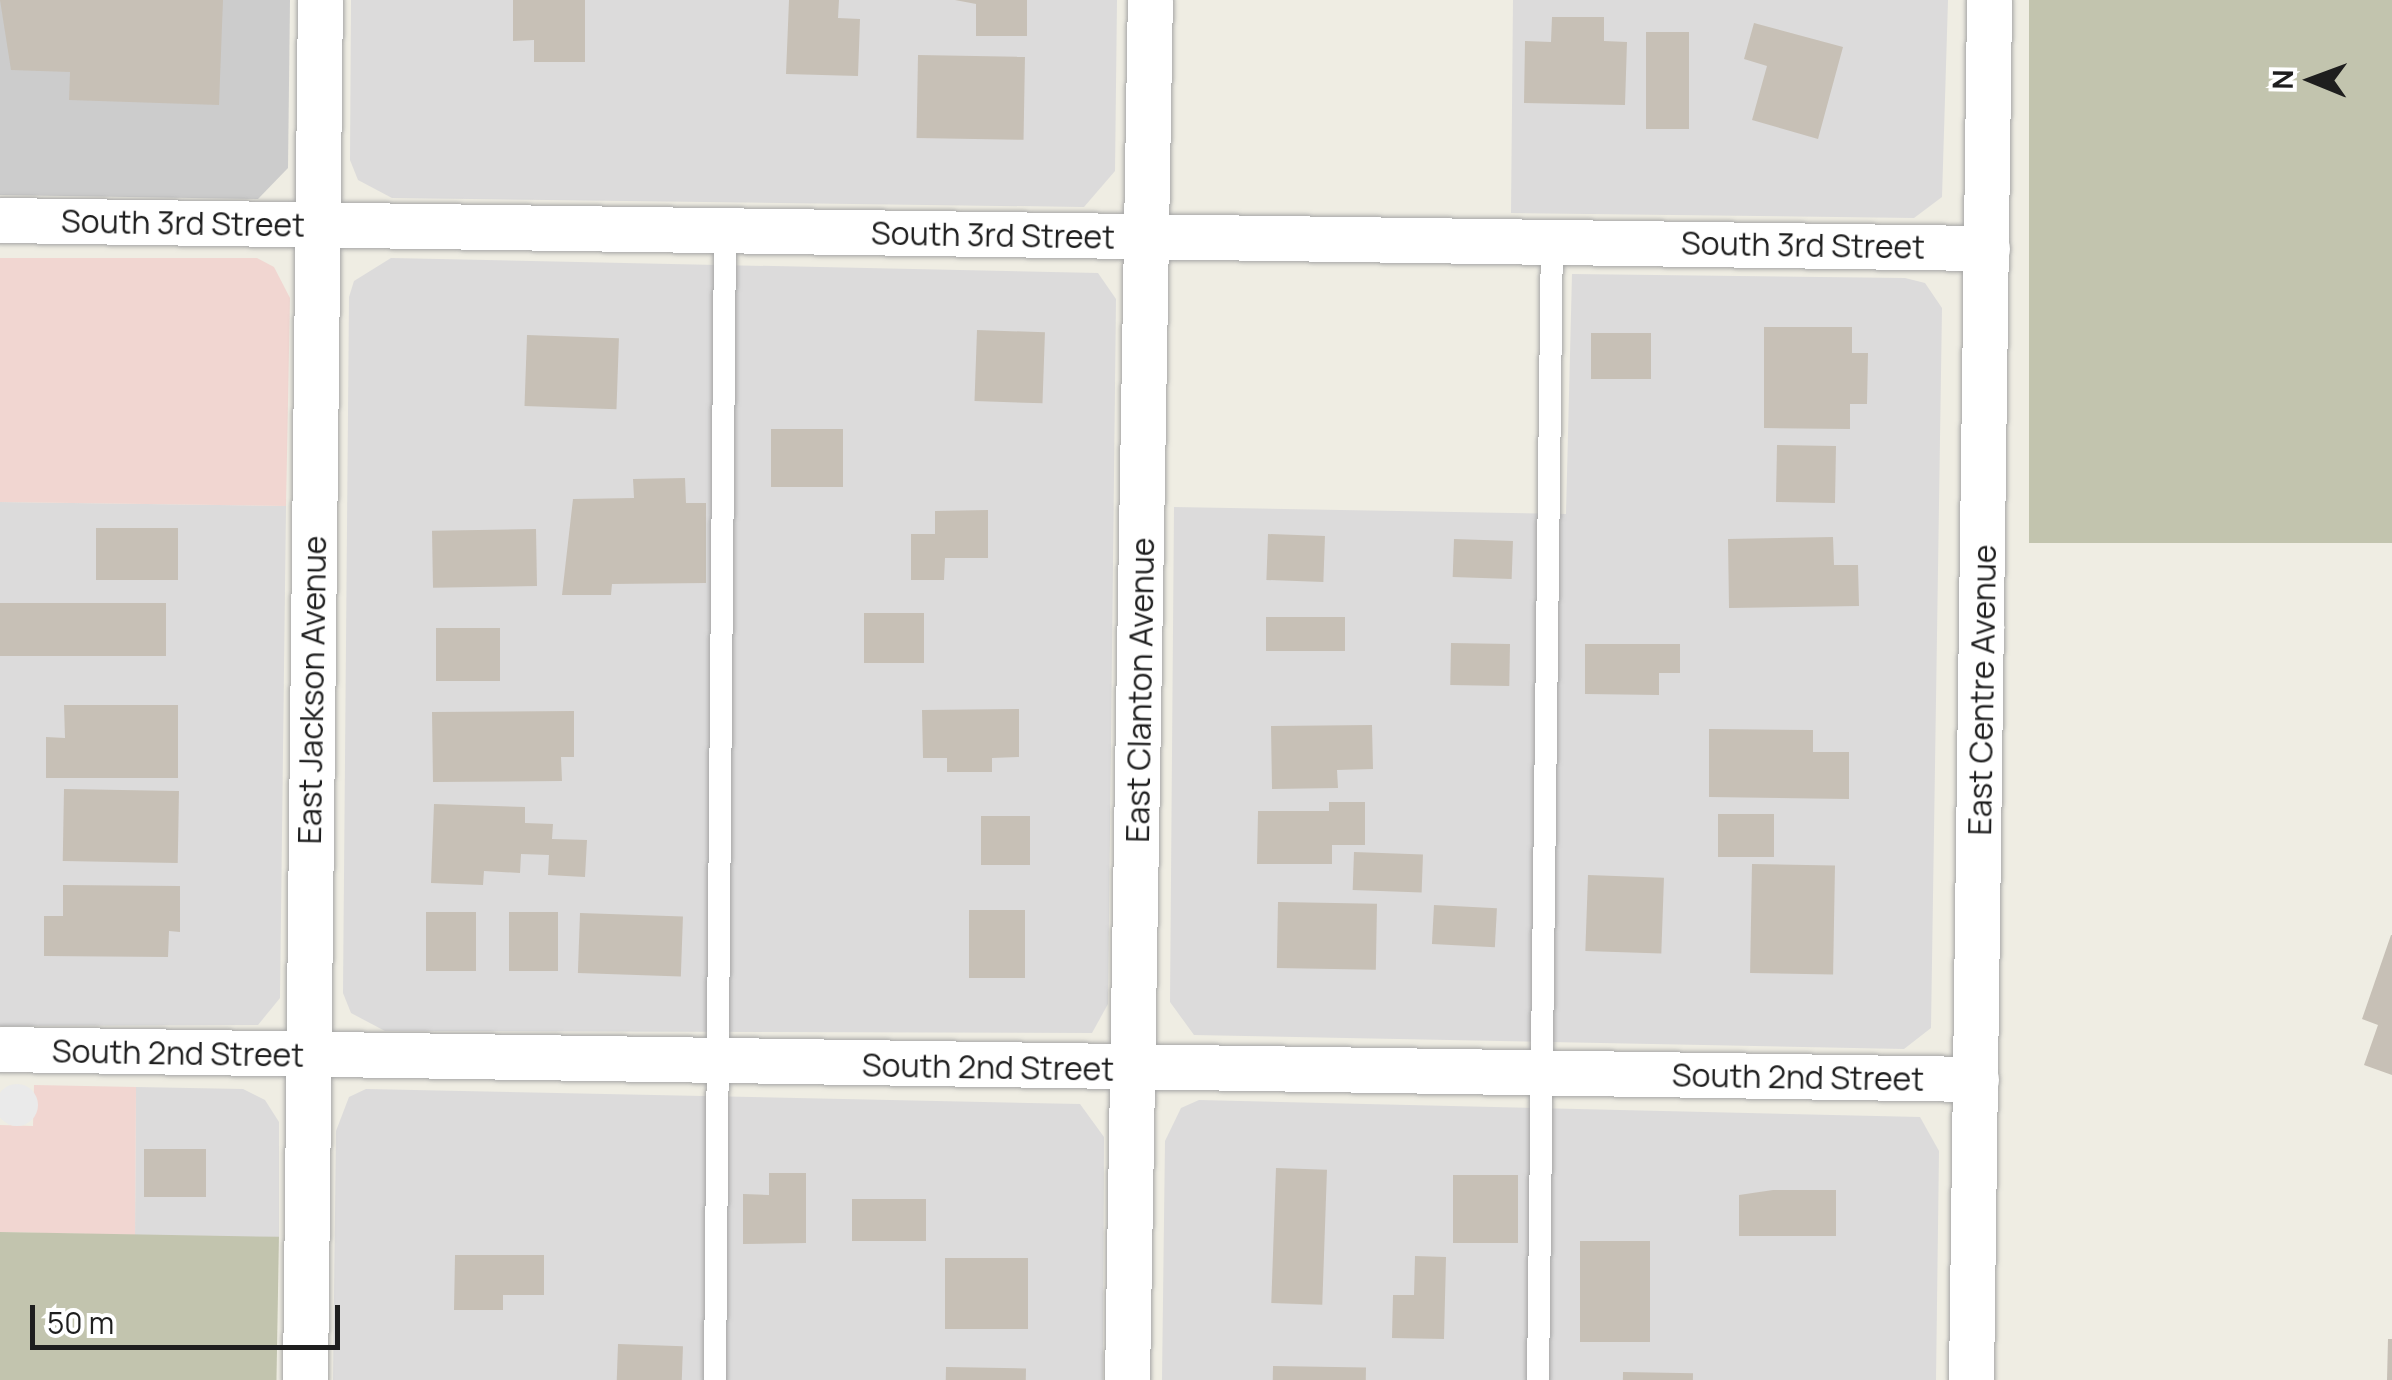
<!DOCTYPE html>
<html>
<head>
<meta charset="utf-8">
<style>
	body { margin:0 }
	#map { position:relative; width:2392px; height:1380px; overflow:hidden; background:#efede3; font-family:Manrope,sans-serif }
	div>[style] { position:absolute }
	.residential>* { inset:0; background:#dcdbdb }
	.commercial>* { inset:0; background:#f1d6d1 }
	.religious>* { inset:0; background:#ccc }
	.construction>* { inset:0; background:#c2c4ae; transform-origin:0 0 }
	.parking>* { inset:0; background:#eaeaea }
	.round { border-radius:50% }
	.building>* { inset:0; background:#c7c0b6; transform-origin:0 0 }
	.roads { filter:drop-shadow(0 0 2px #a5a5a5) drop-shadow(0 0 2px #a5a5a5) }
	.lane>* { height:22px; margin:-11px; padding:0 11px; transform-origin:11px; border-radius:11px; background:#fff }
	.street>* { height:45px; margin:-22.5px; padding:0 22.5px; transform-origin:22.5px; border-radius:22.5px; background:#fff }
	span { translate:-50% -50%; white-space:nowrap; text-align:center; line-height:1.15; -webkit-text-stroke:10px #fff; paint-order:stroke }
	.street-label { font-size:32px; color:#1e1e1e }
	.north { position:absolute; left:2262px; top:30px; width:100px; height:100px; -webkit-text-stroke:8px #fff; paint-order:stroke; rotate:271deg; font-size:28px; font-weight:700; line-height:40px; text-align:center; color:#1e1e1e }
	.north::after { content:''; display:block; margin:auto; width:35px; height:45px; background:#1e1e1e; clip-path:polygon(50% 0,100% 100%,50% 72%,0 100%) }
	.scale { position:absolute; left:30px; top:1305px; width:310px; height:45px; box-sizing:border-box; border:5px solid #1e1e1e; border-top:0; padding-left:12px; font-size:30px; line-height:35px; white-space:nowrap; color:#1e1e1e; -webkit-text-stroke:8px #fff; paint-order:stroke }
</style>
</head>
<body>
<div id="map">
	<div class="residential">
		<div style="clip-path:polygon(351px 0,1117px 0,1115px 171px,1084px 207px,392px 198px,358px 180px,350px 160px)"></div>
		<div style="clip-path:polygon(1513px 0,1948px 0,1942px 197px,1914px 218px,1511px 213px)"></div>
		<div style="clip-path:polygon(391px 258px,1098px 273px,1116px 299px,1108px 1004px,1092px 1033px,385px 1031px,351px 1013px,343px 993px,349px 297px,354px 281px)"></div>
		<div style="clip-path:polygon(1572px 274px,1905px 278px,1925px 283px,1942px 308px,1931px 1028px,1904px 1049px,1194px 1035px,1170px 1002px,1174px 507px,1566px 514px)"></div>
		<div style="clip-path:polygon(0 502px,286px 506px,280px 998px,258px 1025px,0 1026px)"></div>
		<div style="clip-path:polygon(136px 1087px,243px 1089px,265px 1100px,279px 1122px,279px 1238px,135px 1235px)"></div>
		<div style="clip-path:polygon(366px 1089px,1080px 1104px,1104px 1137px,1103px 1380px,333px 1380px,336px 1131px,349px 1097px)"></div>
		<div style="clip-path:polygon(1199px 1100px,1920px 1117px,1939px 1151px,1936px 1380px,1162px 1380px,1165px 1141px,1181px 1108px)"></div>
	</div>
	<div class="commercial">
		<div style="clip-path:polygon(0 258px,257px 258px,274px 267px,290px 298px,286px 506px,0 502px)"></div>
		<div style="clip-path:polygon(34px 1085px,136px 1087px,135px 1235px,0 1232px,0 1125px,33px 1126px)"></div>
	</div>
	<div class="religious">
		<div style="clip-path:polygon(0 0,290px 0,288px 168px,258px 199px,0 195px)"></div>
	</div>
	<div class="construction">
		<div style="left:2029px;top:0;width:363px;height:543px"></div>
		<div style="left:0;top:1232px;width:279px;height:148px;rotate:1deg"></div>
	</div>
	<div class="parking">
		<div class="round" style="left:-4px;top:1084px;width:42px;height:42px"></div>
	</div>
	<div class="building">
		<div style="clip-path:polygon(0 0,223px 0,219px 105px,69px 100px,70px 72px,11px 70px)"></div>
		<div style="clip-path:polygon(513px 0,585px 0,585px 62px,534px 62px,534px 40px,513px 41px)"></div>
		<div style="clip-path:polygon(789px 0,839px 0,838px 18px,860px 19px,858px 76px,786px 74px)"></div>
		<div style="clip-path:polygon(955px 0,1027px 0,1027px 36px,976px 36px,976px 4px)"></div>
		<div style="clip-path:polygon(1552px 17px,1604px 17px,1604px 41px,1627px 42px,1625px 105px,1524px 103px,1525px 41px,1551px 42px)"></div>
		<div style="clip-path:polygon(1754px 23px,1843px 47px,1818px 139px,1752px 120px,1767px 66px,1744px 59px)"></div>
		<div style="left:1646px;top:32px;width:43px;height:97px"></div>
		<div style="left:918px;top:55px;width:107px;height:83px;rotate:1deg"></div>
		<div style="clip-path:polygon(1764px 327px,1852px 327px,1852px 353px,1868px 353px,1867px 404px,1850px 404px,1850px 429px,1764px 428px)"></div>
		<div style="left:977px;top:330px;width:68px;height:71px;rotate:2deg"></div>
		<div style="left:1651px;top:333px;width:46px;height:60px;rotate:90deg"></div>
		<div style="left:527px;top:335px;width:92px;height:71px;rotate:2deg"></div>
		<div style="left:771px;top:429px;width:72px;height:58px"></div>
		<div style="left:1777px;top:445px;width:59px;height:57px;rotate:1deg"></div>
		<div style="clip-path:polygon(685px 478px,686px 503px,706px 503px,706px 583px,612px 584px,611px 595px,562px 595px,573px 499px,634px 498px,633px 479px)"></div>
		<div style="clip-path:polygon(988px 510px,988px 558px,945px 558px,944px 580px,911px 580px,911px 534px,935px 534px,935px 511px)"></div>
		<div style="left:96px;top:528px;width:82px;height:52px"></div>
		<div style="left:536px;top:529px;width:57px;height:104px;rotate:89deg"></div>
		<div style="left:1268px;top:534px;width:57px;height:46px;rotate:2deg"></div>
		<div style="clip-path:polygon(1833px 537px,1834px 565px,1858px 565px,1859px 606px,1729px 608px,1728px 539px)"></div>
		<div style="left:1454px;top:539px;width:59px;height:38px;rotate:2deg"></div>
		<div style="left:0;top:603px;width:166px;height:53px"></div>
		<div style="left:864px;top:613px;width:60px;height:50px"></div>
		<div style="left:1345px;top:617px;width:34px;height:79px;rotate:90deg"></div>
		<div style="left:436px;top:628px;width:64px;height:53px"></div>
		<div style="left:1451px;top:643px;width:59px;height:42px;rotate:1deg"></div>
		<div style="clip-path:polygon(1585px 644px,1680px 644px,1680px 673px,1659px 673px,1659px 695px,1585px 694px)"></div>
		<div style="clip-path:polygon(64px 705px,178px 705px,178px 778px,46px 778px,46px 737px,65px 738px)"></div>
		<div style="clip-path:polygon(1019px 709px,1019px 757px,992px 758px,992px 772px,947px 772px,947px 758px,923px 758px,922px 710px)"></div>
		<div style="clip-path:polygon(574px 711px,574px 757px,561px 757px,562px 781px,433px 782px,432px 712px)"></div>
		<div style="clip-path:polygon(1372px 725px,1373px 769px,1337px 770px,1338px 788px,1272px 789px,1271px 726px)"></div>
		<div style="clip-path:polygon(1709px 729px,1813px 730px,1813px 752px,1849px 752px,1849px 799px,1709px 797px)"></div>
		<div style="left:64px;top:789px;width:115px;height:72px;rotate:1deg"></div>
		<div style="clip-path:polygon(1329px 802px,1365px 802px,1365px 845px,1332px 845px,1332px 864px,1257px 864px,1258px 811px,1329px 811px)"></div>
		<div style="clip-path:polygon(434px 804px,525px 807px,525px 823px,553px 824px,552px 839px,587px 840px,585px 877px,548px 875px,549px 855px,521px 854px,520px 873px,484px 871px,483px 885px,431px 883px)"></div>
		<div style="left:1718px;top:814px;width:56px;height:43px"></div>
		<div style="left:981px;top:816px;width:49px;height:49px"></div>
		<div style="left:1354px;top:852px;width:69px;height:38px;rotate:2deg"></div>
		<div style="left:1752px;top:864px;width:83px;height:109px;rotate:1deg"></div>
		<div style="left:1588px;top:875px;width:76px;height:76px;rotate:2deg"></div>
		<div style="clip-path:polygon(63px 885px,180px 886px,180px 932px,169px 931px,168px 957px,44px 956px,44px 916px,63px 916px)"></div>
		<div style="left:1278px;top:902px;width:99px;height:66px;rotate:1deg"></div>
		<div style="left:1434px;top:905px;width:63px;height:39px;rotate:3deg"></div>
		<div style="left:969px;top:910px;width:56px;height:68px"></div>
		<div style="left:426px;top:912px;width:50px;height:59px"></div>
		<div style="left:558px;top:912px;width:59px;height:49px;rotate:90deg"></div>
		<div style="left:580px;top:913px;width:103px;height:60px;rotate:2deg"></div>
		<div style="clip-path:polygon(2391px 935px,2392px 935px,2392px 1075px,2364px 1065px,2378px 1025px,2362px 1019px)"></div>
		<div style="left:144px;top:1149px;width:62px;height:48px"></div>
		<div style="left:1276px;top:1168px;width:51px;height:135px;rotate:2deg"></div>
		<div style="clip-path:polygon(769px 1173px,806px 1173px,806px 1243px,743px 1244px,743px 1194px,769px 1195px)"></div>
		<div style="left:1453px;top:1175px;width:65px;height:68px"></div>
		<div style="clip-path:polygon(1773px 1190px,1836px 1190px,1836px 1236px,1739px 1236px,1739px 1195px)"></div>
		<div style="left:926px;top:1199px;width:42px;height:74px;rotate:90deg"></div>
		<div style="left:1580px;top:1241px;width:70px;height:101px"></div>
		<div style="clip-path:polygon(455px 1255px,544px 1255px,544px 1295px,503px 1295px,503px 1310px,454px 1310px)"></div>
		<div style="clip-path:polygon(1415px 1256px,1446px 1257px,1444px 1339px,1392px 1338px,1393px 1295px,1414px 1295px)"></div>
		<div style="left:1028px;top:1258px;width:71px;height:83px;rotate:90deg"></div>
		<div style="clip-path:polygon(2388px 1339px,2392px 1339px,2392px 1380px,2387px 1380px)"></div>
		<div style="left:618px;top:1344px;width:65px;height:36px;rotate:2deg"></div>
		<div style="left:1273px;top:1366px;width:93px;height:14px;rotate:1deg"></div>
		<div style="left:946px;top:1367px;width:80px;height:13px;rotate:1deg"></div>
		<div style="left:1623px;top:1372px;width:70px;height:8px;rotate:1deg"></div>
	</div>
	<div class="roads">
		<div class="lane">
			<div style="left:715px;top:1380px;width:1148px;rotate:-89.5deg"></div>
			<div style="left:1538px;top:1380px;width:1138px;rotate:-89.3deg"></div>
		</div>
		<div class="street">
			<div style="left:0;top:220px;width:1987px;rotate:0.81deg"></div>
			<div style="left:0;top:1049px;width:1976px;rotate:0.87deg"></div>
			<div style="left:305px;top:1380px;width:1380px;rotate:-89.38deg"></div>
			<div style="left:1127px;top:1380px;width:1380px;rotate:-89.05deg"></div>
			<div style="left:1971px;top:1380px;width:1380px;rotate:-89.25deg"></div>
		</div>
	</div>
	<div class="street-label">
		<span style="left:183px;top:223px;rotate:1deg">South 3rd Street</span>
		<span style="left:993px;top:235px;rotate:1deg">South 3rd Street</span>
		<span style="left:1803px;top:245px;rotate:1deg">South 3rd Street</span>
		<span style="left:312px;top:690px;rotate:-89deg">East Jackson Avenue</span>
		<span style="left:1140px;top:690px;rotate:-89deg">East Clanton Avenue</span>
		<span style="left:1982px;top:690px;rotate:-89deg">East Centre Avenue</span>
		<span style="left:178px;top:1053px;rotate:1deg">South 2nd Street</span>
		<span style="left:988px;top:1067px;rotate:1deg">South 2nd Street</span>
		<span style="left:1798px;top:1077px;rotate:1deg">South 2nd Street</span>
	</div>
	<div class="north">N</div>
	<div class="scale">50 m</div>
</div>
</body>
</html>
